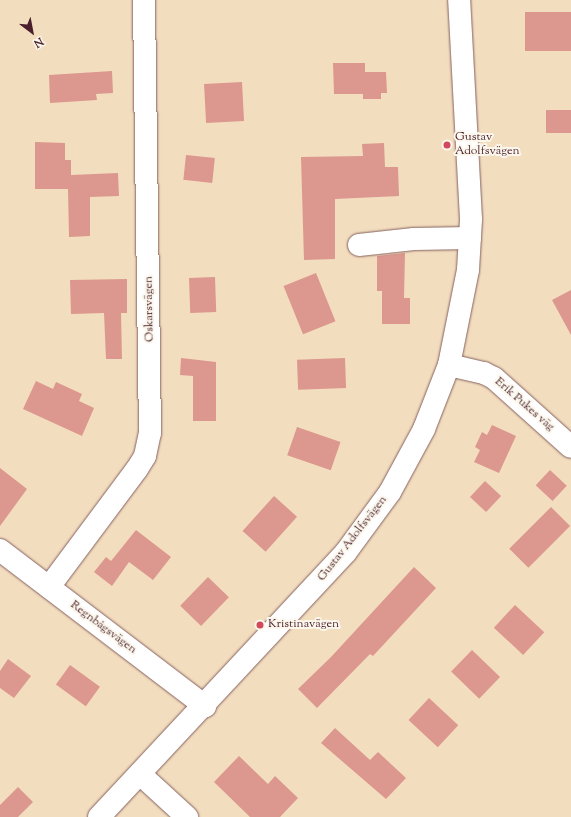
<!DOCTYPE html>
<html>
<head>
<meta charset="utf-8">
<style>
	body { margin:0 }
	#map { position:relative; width:571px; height:817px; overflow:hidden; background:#f3ddbf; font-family:"Sorts Mill Goudy",serif }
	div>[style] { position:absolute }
	.building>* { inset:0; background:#dc978e; transform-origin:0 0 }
	.roads { filter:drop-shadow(0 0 1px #85625f) drop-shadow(0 0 1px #85625f) }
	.minor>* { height:22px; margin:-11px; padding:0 11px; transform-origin:11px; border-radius:11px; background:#fff }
	.dots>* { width:11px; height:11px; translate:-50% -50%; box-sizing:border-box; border:2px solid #fbf7ec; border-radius:50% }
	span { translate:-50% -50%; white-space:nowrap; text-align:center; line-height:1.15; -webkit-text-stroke:4px #fbf7ec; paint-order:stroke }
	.poi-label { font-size:12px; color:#4a1f2b }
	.left { translate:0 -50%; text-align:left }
	.street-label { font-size:12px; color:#4a1f2b }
	.north { position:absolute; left:12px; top:12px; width:40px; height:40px; -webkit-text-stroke:3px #fbf7ec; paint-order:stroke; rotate:148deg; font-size:11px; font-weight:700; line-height:16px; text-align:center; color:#4a1f2b }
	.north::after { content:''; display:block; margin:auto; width:14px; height:18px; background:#4a1f2b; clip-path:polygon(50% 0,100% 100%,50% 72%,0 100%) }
</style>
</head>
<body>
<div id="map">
	<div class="building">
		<div style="left:571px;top:12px;width:39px;height:46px;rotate:90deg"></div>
		<div style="clip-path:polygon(333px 63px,365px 63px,365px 72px,386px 72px,387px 93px,381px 93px,381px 99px,363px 99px,363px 94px,334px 94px)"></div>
		<div style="clip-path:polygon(112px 71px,113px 93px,96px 94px,97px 100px,50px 103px,49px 75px)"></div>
		<div style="left:242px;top:82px;width:39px;height:38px;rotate:87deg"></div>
		<div style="left:571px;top:110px;width:23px;height:25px;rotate:90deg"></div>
		<div style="clip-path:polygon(35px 142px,65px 143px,65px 160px,71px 160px,71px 175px,118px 173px,119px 196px,90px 197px,90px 236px,69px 237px,68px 189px,35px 189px)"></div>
		<div style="clip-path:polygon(384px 143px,385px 167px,398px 167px,399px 196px,335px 199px,335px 259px,304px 260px,301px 157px,363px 156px,362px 144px)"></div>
		<div style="left:186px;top:155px;width:29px;height:25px;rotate:6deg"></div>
		<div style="clip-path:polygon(405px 253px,404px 298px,410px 298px,410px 324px,382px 324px,382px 291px,377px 291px,377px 256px)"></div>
		<div style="left:316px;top:273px;width:52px;height:35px;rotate:68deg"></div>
		<div style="left:215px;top:277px;width:35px;height:26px;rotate:88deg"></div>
		<div style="clip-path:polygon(127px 279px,127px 313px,121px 313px,122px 359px,106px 359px,104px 313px,71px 314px,70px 280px)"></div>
		<div style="clip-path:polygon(571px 290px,571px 335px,552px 300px)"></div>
		<div style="clip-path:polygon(181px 358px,216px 362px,216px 421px,193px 421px,193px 376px,180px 375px)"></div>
		<div style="left:345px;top:358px;width:30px;height:48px;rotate:88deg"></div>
		<div style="clip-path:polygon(36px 381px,53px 389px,56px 382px,82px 394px,79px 401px,94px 408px,82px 436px,23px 409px)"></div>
		<div style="clip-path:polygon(492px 425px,516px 436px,499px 473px,474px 462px,480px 450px,475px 447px,482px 432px,487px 435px)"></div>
		<div style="left:297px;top:427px;width:46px;height:30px;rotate:19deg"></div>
		<div style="clip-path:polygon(0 468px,27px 489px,0 526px)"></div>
		<div style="left:550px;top:470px;width:23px;height:21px;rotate:43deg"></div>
		<div style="left:485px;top:481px;width:22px;height:22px;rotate:43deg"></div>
		<div style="left:274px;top:496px;width:31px;height:47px;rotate:42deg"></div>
		<div style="left:551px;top:507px;width:27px;height:59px;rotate:45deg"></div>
		<div style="clip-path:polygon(136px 530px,171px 557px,153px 580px,129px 562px,112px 586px,94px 572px,106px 557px,111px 561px)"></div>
		<div style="clip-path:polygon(414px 567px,436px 588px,373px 656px,370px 654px,317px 708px,298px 689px,331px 657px)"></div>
		<div style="left:208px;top:577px;width:29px;height:40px;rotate:44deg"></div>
		<div style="left:515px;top:605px;width:40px;height:31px;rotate:43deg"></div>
		<div style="left:472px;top:650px;width:39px;height:30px;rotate:44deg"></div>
		<div style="clip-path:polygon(8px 659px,31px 676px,14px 698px,0 688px,0 671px)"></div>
		<div style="left:70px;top:665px;width:37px;height:24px;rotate:36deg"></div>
		<div style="left:429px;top:698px;width:40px;height:30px;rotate:43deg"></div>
		<div style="clip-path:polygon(335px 728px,370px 760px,378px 752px,406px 778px,386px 799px,321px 743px)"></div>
		<div style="clip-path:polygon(239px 756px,268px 784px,275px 776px,298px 798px,280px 817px,250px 817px,214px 782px)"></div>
		<div style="clip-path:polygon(18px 787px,33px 802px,18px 817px,0 817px,0 805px)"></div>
	</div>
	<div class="roads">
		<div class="minor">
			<div style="left:359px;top:245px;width:55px;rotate:-6.2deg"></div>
			<div style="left:414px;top:239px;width:56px;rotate:-1deg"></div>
			<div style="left:449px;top:365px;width:36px;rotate:13deg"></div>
			<div style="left:484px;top:373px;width:11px;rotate:27deg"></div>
			<div style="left:494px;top:378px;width:103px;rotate:41.9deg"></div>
			<div style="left:0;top:550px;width:258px;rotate:37.3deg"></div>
			<div style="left:49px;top:587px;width:147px;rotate:-53.3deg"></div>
			<div style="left:137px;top:469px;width:15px;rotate:-58deg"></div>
			<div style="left:145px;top:456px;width:24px;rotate:-78deg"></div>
			<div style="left:150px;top:433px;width:433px;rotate:-90.8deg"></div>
			<div style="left:140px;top:774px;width:64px;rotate:42.5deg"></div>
			<div style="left:99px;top:817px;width:362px;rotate:-47deg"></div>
			<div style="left:346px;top:552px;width:74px;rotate:-53.7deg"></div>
			<div style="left:390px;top:492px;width:72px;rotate:-61.6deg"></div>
			<div style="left:424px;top:429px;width:69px;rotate:-68.7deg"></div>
			<div style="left:449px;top:365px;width:97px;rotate:-78.7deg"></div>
			<div style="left:468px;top:270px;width:51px;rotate:-86.6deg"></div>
			<div style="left:471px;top:219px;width:219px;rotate:-93.1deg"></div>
		</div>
	</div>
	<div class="dots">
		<div style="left:447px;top:145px;background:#d1495b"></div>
		<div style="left:260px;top:625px;background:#d1495b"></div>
	</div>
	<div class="poi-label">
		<span class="left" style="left:455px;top:145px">Gustav<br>Adolfsvägen</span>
		<span class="left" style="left:268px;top:625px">Kristinavägen</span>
	</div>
	<div class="street-label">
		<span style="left:150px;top:309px;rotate:-91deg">Oskarsvägen</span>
		<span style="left:524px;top:405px;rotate:41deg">Erik Pukes väg</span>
		<span style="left:353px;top:539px;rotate:-52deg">Gustav Adolfsvägen</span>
		<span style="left:103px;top:628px;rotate:37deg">Regnbågsvägen</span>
	</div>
	<div class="north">N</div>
</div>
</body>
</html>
